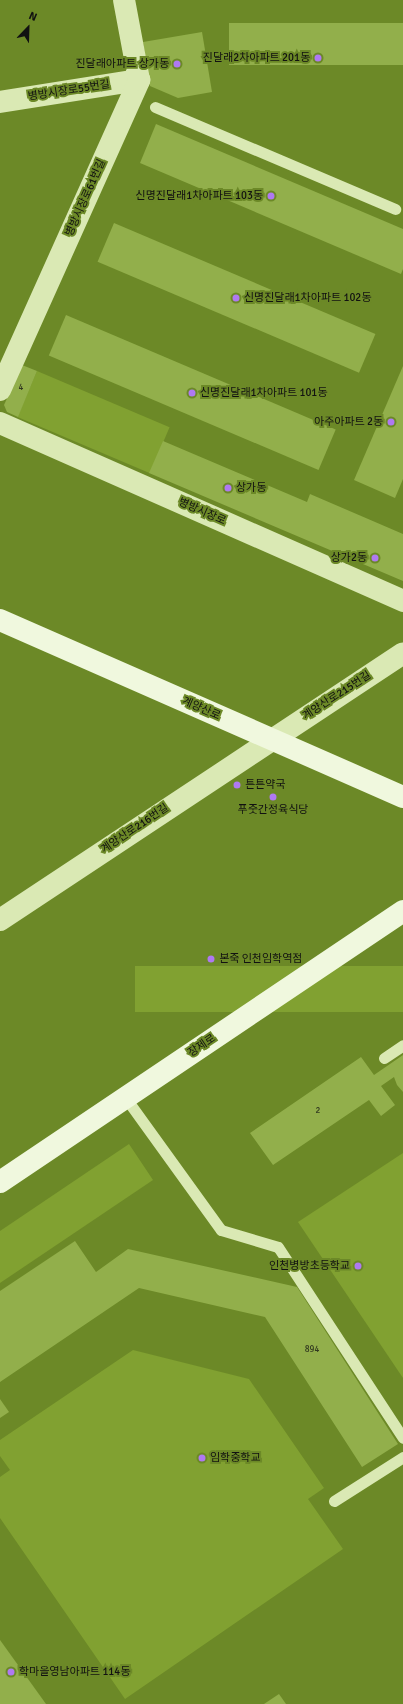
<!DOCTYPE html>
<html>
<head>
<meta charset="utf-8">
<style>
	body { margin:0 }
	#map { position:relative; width:403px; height:1704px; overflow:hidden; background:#6c8927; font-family:Signika,"Noto Sans KR",sans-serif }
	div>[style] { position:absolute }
	.green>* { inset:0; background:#81a131; transform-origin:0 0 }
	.building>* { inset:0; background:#92af4b; transform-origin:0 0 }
	.lane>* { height:11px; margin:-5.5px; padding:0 5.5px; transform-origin:5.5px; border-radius:5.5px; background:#dae9b4 }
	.street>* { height:22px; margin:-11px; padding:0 11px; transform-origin:11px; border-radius:11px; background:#dae9b4 }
	.secondary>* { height:22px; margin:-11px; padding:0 11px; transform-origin:11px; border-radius:11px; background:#f0f8de }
	.dots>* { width:11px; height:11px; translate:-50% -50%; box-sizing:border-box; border:2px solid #6c8927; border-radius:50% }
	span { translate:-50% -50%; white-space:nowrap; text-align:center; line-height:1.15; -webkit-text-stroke:4px #6c8927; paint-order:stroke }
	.number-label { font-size:9px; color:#313820 }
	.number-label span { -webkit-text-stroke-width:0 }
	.poi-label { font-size:11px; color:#111 }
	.right { translate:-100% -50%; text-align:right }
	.left { translate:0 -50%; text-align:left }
	.street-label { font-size:11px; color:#111 }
	.north { position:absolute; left:8px; top:8px; width:40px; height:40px; -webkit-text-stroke:3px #6c8927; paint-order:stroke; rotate:23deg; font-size:11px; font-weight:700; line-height:16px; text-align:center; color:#111 }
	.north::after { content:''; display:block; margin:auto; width:14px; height:18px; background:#111; clip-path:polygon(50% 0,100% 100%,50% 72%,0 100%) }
</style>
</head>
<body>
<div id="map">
	<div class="green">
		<div style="left:37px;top:371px;width:144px;height:50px;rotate:23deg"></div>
		<div style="left:403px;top:966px;width:46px;height:268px;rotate:90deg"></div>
		<div style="clip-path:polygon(129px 1144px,153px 1180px,0 1283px,0 1231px)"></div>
		<div style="clip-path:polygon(403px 1153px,403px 1378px,298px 1222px)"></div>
		<div style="clip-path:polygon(133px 1350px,249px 1379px,324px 1488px,308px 1499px,343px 1549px,125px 1699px,0 1518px,0 1477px,10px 1470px,0 1456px,0 1440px)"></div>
	</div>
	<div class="building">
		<div style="left:403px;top:23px;width:42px;height:174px;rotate:90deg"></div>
		<div style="clip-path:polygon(202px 32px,212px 92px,178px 98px,150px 86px,143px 42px)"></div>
		<div style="clip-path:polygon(156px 124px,403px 229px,403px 269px,401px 274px,140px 163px)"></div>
		<div style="left:114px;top:223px;width:284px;height:42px;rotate:23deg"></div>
		<div style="left:66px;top:315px;width:293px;height:44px;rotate:23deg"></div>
		<div style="clip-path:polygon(22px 365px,37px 371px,18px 417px,7px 412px,4px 405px)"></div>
		<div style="clip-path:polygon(403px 366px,403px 479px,395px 498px,354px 480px)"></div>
		<div style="clip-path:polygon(163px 441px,307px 502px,310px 494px,403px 534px,403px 581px,149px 473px)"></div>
		<div style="clip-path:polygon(403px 1055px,403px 1092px,397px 1085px,394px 1077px,381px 1086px,395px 1105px,381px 1116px,369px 1100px,273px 1165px,250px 1133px,361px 1057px,374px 1075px)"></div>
		<div style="clip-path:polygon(75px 1241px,96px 1272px,128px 1249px,297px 1287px,398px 1444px,362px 1467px,265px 1317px,139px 1288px,0 1382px,0 1291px)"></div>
		<div style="clip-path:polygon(0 1399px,9px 1412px,0 1418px)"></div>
		<div style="clip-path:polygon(0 1640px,46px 1704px,0 1704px)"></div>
		<div style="clip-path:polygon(279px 1694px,286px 1704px,264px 1704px)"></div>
	</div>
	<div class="lane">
		<div style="left:155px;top:107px;width:261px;rotate:23deg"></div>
		<div style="left:384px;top:1058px;width:23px;rotate:-34deg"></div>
		<div style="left:125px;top:1097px;width:164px;rotate:54.2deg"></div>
		<div style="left:221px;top:1230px;width:59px;rotate:16.6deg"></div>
		<div style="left:278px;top:1247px;width:228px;rotate:56.8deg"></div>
		<div style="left:334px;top:1501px;width:82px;rotate:-32.5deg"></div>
	</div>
	<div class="street">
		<div style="left:0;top:102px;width:141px;rotate:-9deg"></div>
		<div style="left:0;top:390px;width:340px;rotate:-65.8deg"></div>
		<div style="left:139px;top:80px;width:81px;rotate:-100.6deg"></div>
		<div style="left:0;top:423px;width:441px;rotate:23.8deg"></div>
		<div style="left:0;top:920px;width:483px;rotate:-33.5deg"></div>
	</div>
	<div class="secondary">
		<div style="left:0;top:620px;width:440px;rotate:23.7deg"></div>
		<div style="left:0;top:1182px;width:486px;rotate:-33.9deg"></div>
	</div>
	<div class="dots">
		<div style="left:318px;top:58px;background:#af79f2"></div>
		<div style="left:177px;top:64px;background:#af79f2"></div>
		<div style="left:271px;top:196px;background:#af79f2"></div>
		<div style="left:236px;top:298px;background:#af79f2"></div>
		<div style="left:192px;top:393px;background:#af79f2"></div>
		<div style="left:391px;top:422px;background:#af79f2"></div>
		<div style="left:228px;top:488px;background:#af79f2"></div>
		<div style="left:375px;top:558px;background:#af79f2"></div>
		<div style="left:237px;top:785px;background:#af79f2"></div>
		<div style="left:273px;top:797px;background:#af79f2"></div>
		<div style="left:211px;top:959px;background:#af79f2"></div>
		<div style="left:358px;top:1266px;background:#af79f2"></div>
		<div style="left:202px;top:1458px;background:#af79f2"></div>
		<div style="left:11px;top:1672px;background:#af79f2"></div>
	</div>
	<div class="number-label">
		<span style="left:21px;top:388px">4</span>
		<span style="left:318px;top:1111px">2</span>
		<span style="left:312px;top:1350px">894</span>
	</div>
	<div class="poi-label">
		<span class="right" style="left:310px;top:58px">진달래2차아파트 201동</span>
		<span class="right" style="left:169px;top:64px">진달래아파트 상가동</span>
		<span class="right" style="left:263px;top:196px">신명진달래1차아파트 103동</span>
		<span class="left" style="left:244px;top:298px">신명진달래1차아파트 102동</span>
		<span class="left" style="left:200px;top:393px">신명진달래1차아파트 101동</span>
		<span class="right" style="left:383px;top:422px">아주아파트 2동</span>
		<span class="left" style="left:236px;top:488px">상가동</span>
		<span class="right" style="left:367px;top:558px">상가2동</span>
		<span class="left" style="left:245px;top:785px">튼튼약국</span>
		<span style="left:273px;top:810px">푸줏간정육식당</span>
		<span class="left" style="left:219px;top:959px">본죽 인천임학역점</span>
		<span class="right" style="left:350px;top:1266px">인천병방초등학교</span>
		<span class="left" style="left:210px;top:1458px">임학중학교</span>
		<span class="left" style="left:19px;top:1672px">학마을영남아파트 114동</span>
	</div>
	<div class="street-label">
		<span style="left:69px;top:91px;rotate:-9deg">병방시장로55번길</span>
		<span style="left:86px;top:198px;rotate:-66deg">병방시장로61번길</span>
		<span style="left:202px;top:512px;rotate:24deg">병방시장로</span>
		<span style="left:337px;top:696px;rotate:-33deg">계양산로215번길</span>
		<span style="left:201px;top:709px;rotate:24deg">계양산로</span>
		<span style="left:135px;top:829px;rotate:-34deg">계양산로216번길</span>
		<span style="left:202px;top:1046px;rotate:-34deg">장제로</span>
	</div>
	<div class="north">N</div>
</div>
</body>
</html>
